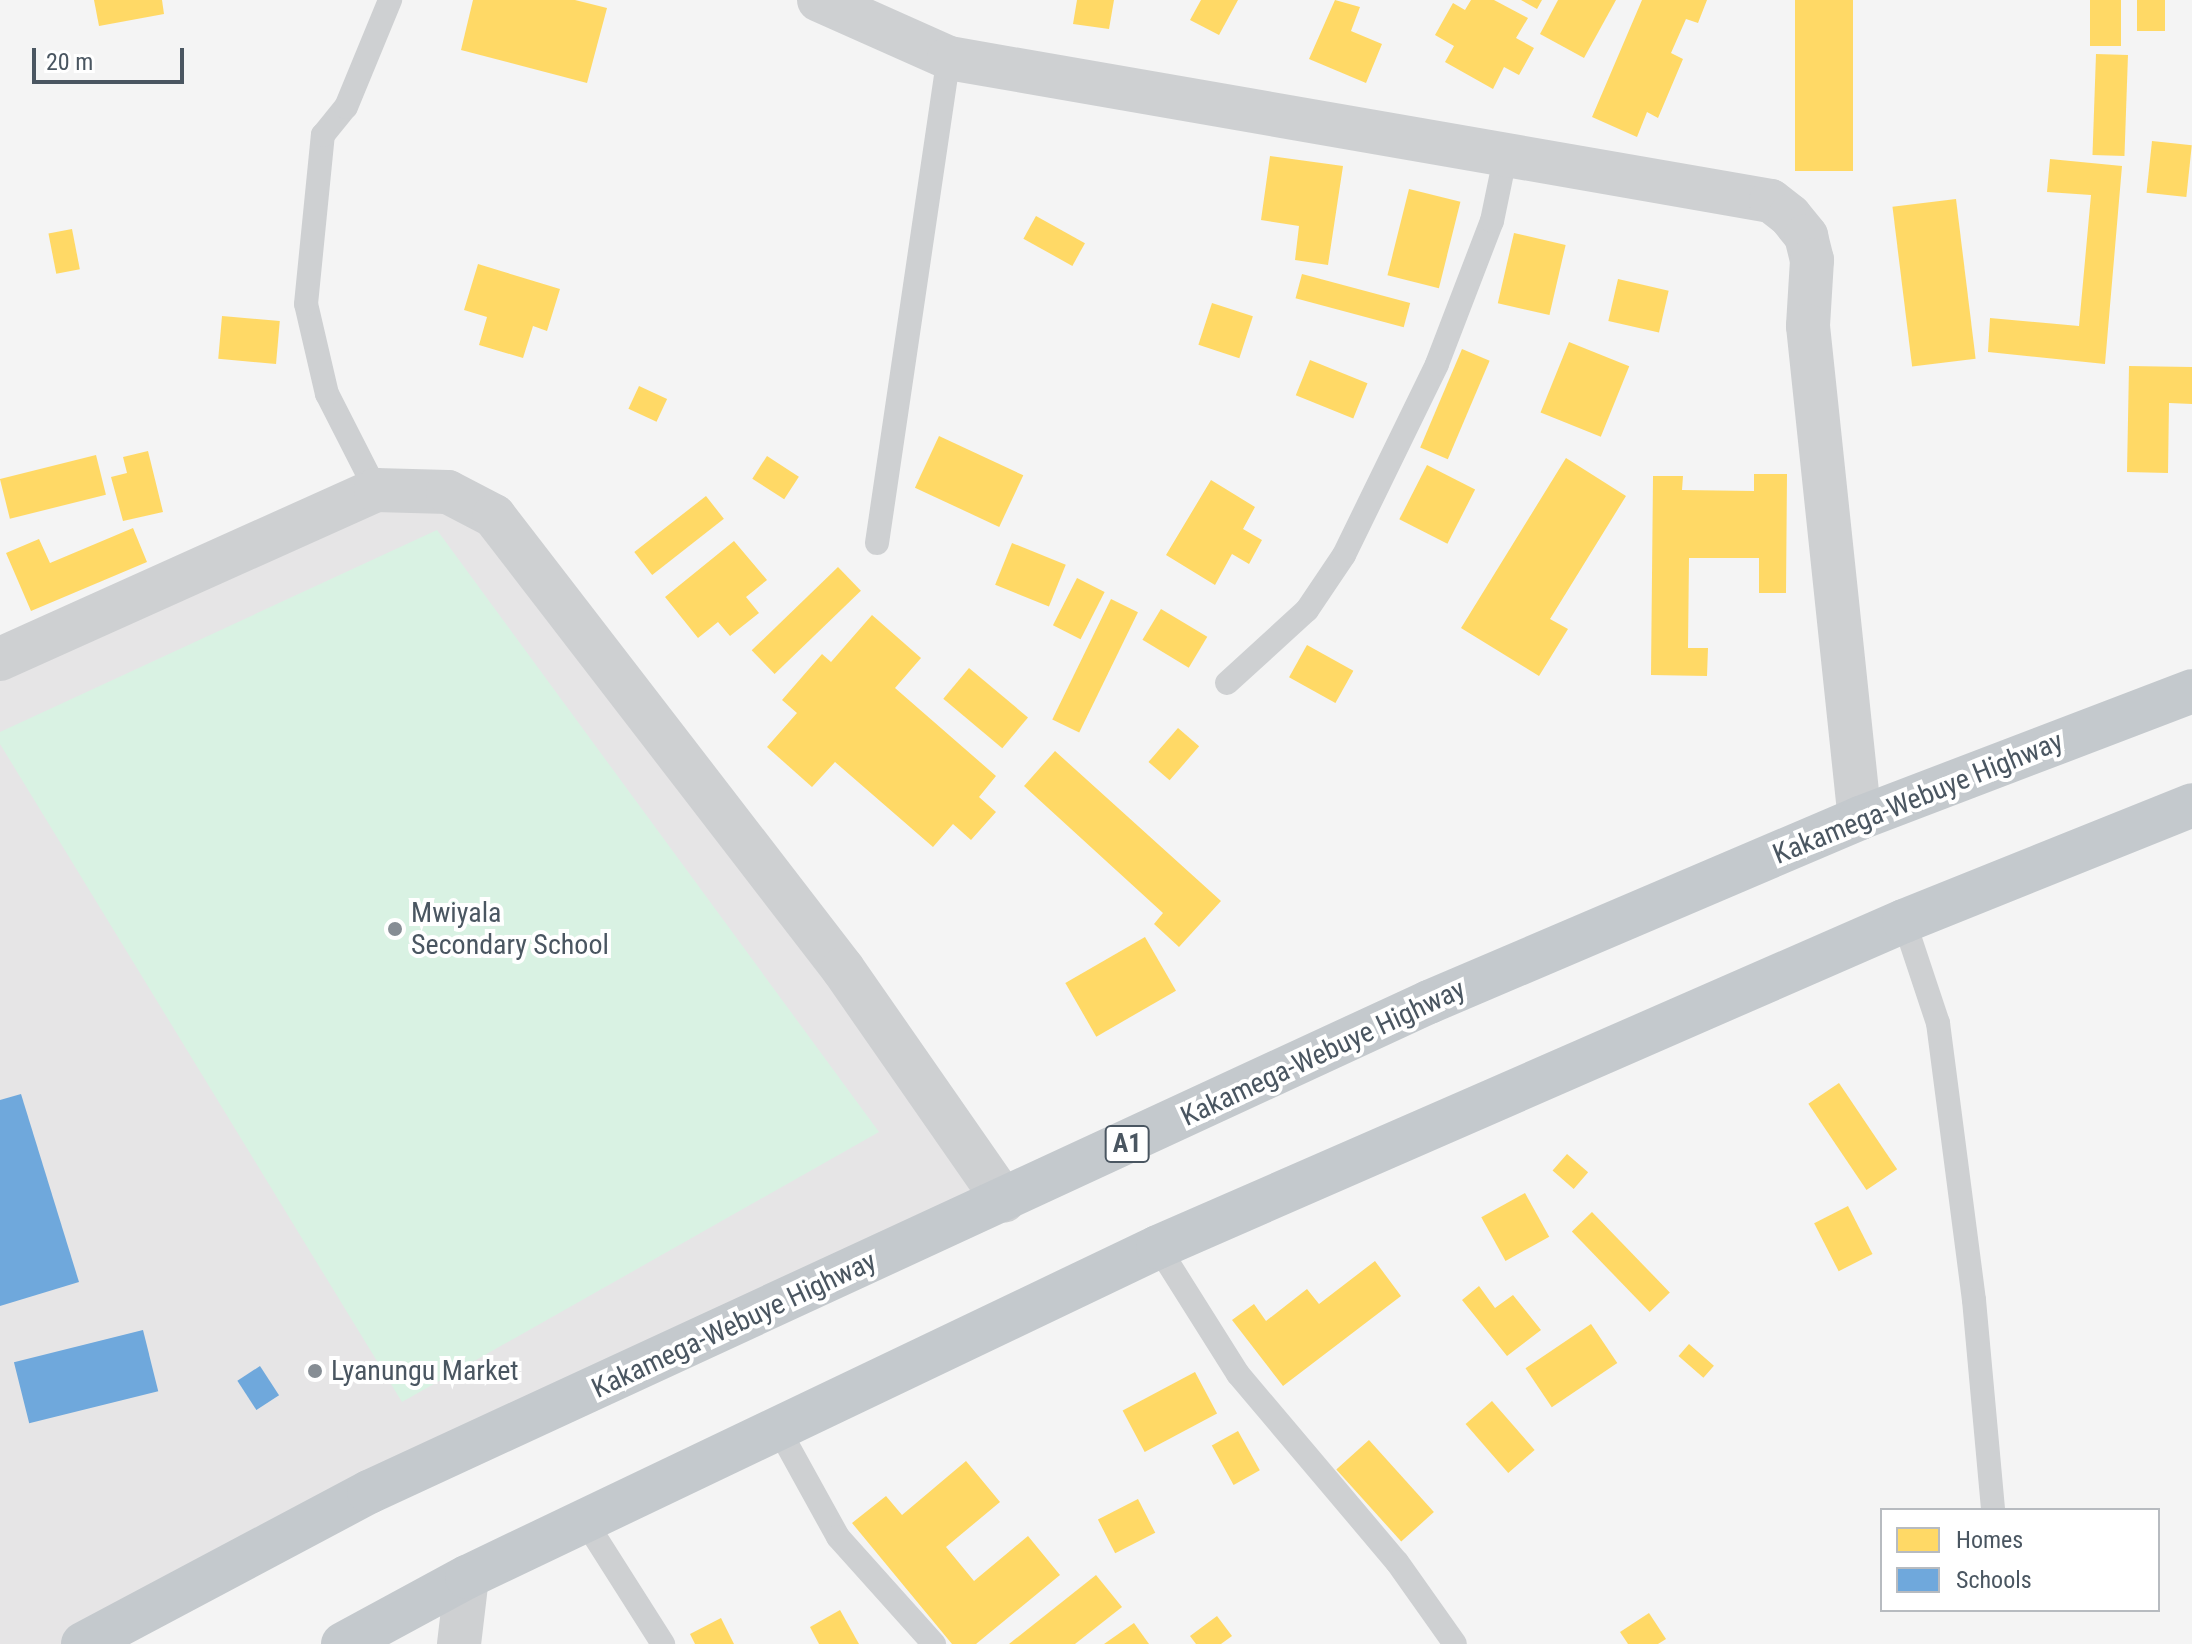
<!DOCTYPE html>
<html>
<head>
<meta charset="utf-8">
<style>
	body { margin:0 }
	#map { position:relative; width:2192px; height:1644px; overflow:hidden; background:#f4f4f4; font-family:"Roboto Condensed",sans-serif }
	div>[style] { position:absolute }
	.education>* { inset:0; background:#e6e5e6 }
	.green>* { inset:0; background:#d9f2e3 }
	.homes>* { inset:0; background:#ffd966; transform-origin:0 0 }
	.schools>* { inset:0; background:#6fa8dc; transform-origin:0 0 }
	.service>* { height:24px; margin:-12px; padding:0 12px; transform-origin:12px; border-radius:12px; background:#ced0d2 }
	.minor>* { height:44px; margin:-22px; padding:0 22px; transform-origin:22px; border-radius:22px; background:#ced0d2 }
	.trunk>* { height:44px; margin:-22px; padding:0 22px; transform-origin:22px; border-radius:22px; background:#c4c9cd }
	.dots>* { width:22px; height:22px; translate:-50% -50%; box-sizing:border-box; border:4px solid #fff; border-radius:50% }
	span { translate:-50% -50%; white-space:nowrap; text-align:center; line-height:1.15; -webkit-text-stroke:8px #fff; paint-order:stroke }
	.shield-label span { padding:2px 6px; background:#fff; border:2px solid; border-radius:6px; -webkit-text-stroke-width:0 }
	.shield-label { font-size:26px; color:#4a5661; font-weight:700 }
	.street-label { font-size:28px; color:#4a5661 }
	.poi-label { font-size:28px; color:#4a5661 }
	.left { translate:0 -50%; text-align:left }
	.legend { position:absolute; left:1880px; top:1508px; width:280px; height:104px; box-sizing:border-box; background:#fff; border:2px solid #b7bbc0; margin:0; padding:10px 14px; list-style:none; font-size:24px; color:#4a5661 }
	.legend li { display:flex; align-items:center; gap:16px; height:40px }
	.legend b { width:40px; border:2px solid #b7bbc0 }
	.scale { position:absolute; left:32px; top:48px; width:152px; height:36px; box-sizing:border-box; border:4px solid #4a5661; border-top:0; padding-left:10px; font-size:24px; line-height:28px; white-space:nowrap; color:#4a5661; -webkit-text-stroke:6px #fff; paint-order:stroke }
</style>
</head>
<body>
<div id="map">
	<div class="education">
		<div style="clip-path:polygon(405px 493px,477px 525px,996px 1196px,63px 1644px,0 1644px,0 662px)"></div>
	</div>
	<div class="green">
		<div style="clip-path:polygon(437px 530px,879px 1132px,402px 1402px,0 744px,0 732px)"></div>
	</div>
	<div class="homes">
		<div style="clip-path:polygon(94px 0,162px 0,164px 14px,99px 26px)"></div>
		<div style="clip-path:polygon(473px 0,575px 0,607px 8px,587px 83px,461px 50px)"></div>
		<div style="clip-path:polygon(1077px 0,1114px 0,1109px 29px,1073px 24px)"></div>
		<div style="clip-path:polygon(1201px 0,1238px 0,1219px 35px,1190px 20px)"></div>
		<div style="clip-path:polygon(1335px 0,1360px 7px,1351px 31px,1382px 44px,1366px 83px,1309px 59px)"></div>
		<div style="clip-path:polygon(1471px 0,1494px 0,1528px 18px,1516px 38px,1534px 48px,1519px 75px,1504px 67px,1493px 89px,1445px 62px,1454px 46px,1435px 35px,1453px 3px,1465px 10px)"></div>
		<div style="clip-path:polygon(1521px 0,1542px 0,1537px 9px)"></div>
		<div style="clip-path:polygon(1558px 0,1616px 0,1584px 58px,1540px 34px)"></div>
		<div style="clip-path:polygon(1642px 0,1707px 0,1698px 23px,1686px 19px,1671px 53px,1683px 59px,1658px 118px,1647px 112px,1637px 137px,1592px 117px)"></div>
		<div style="left:1795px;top:0;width:58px;height:171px"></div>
		<div style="left:2090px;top:0;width:31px;height:46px"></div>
		<div style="left:2137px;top:0;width:28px;height:31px"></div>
		<div style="left:2096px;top:54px;width:32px;height:101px;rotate:2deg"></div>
		<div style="left:2152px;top:141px;width:40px;height:52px;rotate:6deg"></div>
		<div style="clip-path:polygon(1270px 156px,1343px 166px,1328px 265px,1295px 260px,1299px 226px,1261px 220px)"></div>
		<div style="clip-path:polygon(2050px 159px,2122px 166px,2105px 364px,1988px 352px,1990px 318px,2079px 326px,2091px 195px,2047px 192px)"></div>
		<div style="left:1409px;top:189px;width:53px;height:89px;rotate:14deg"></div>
		<div style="left:1956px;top:199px;width:161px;height:64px;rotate:83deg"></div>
		<div style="left:1036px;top:216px;width:56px;height:26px;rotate:29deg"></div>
		<div style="left:72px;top:229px;width:41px;height:24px;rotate:79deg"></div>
		<div style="left:1514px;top:233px;width:53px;height:72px;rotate:13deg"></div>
		<div style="clip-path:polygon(478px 264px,560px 289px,547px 331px,533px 326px,523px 358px,479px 345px,487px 317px,464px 310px)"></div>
		<div style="left:1302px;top:274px;width:112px;height:25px;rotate:15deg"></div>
		<div style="left:1618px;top:279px;width:52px;height:43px;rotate:13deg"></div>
		<div style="left:1212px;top:303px;width:43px;height:44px;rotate:18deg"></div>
		<div style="left:222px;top:316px;width:58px;height:43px;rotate:5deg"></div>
		<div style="left:1569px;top:342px;width:65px;height:76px;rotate:22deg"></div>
		<div style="left:1462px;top:349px;width:30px;height:107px;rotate:23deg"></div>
		<div style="left:1310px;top:360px;width:62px;height:38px;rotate:22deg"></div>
		<div style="clip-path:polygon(2129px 366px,2192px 367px,2192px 404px,2169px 403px,2168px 473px,2127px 472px)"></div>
		<div style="left:639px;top:386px;width:31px;height:25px;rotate:25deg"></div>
		<div style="left:939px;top:436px;width:93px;height:57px;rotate:25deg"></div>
		<div style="clip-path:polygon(148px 451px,163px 512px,123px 521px,111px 477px,127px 473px,123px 457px)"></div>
		<div style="left:96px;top:455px;width:41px;height:99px;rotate:76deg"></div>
		<div style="left:767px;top:456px;width:38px;height:27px;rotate:33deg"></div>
		<div style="clip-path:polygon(1566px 458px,1626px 496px,1550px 619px,1568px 629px,1539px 676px,1461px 628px)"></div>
		<div style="left:1427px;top:465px;width:54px;height:61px;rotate:27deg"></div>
		<div style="clip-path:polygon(1754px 474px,1787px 474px,1786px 593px,1759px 593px,1759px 558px,1689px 558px,1688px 648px,1708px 648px,1707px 676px,1651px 675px,1653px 476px,1683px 476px,1682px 490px,1754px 491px)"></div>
		<div style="clip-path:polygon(1211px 480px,1255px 507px,1243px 529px,1262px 540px,1249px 564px,1232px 554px,1215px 585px,1166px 555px)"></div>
		<div style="left:706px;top:496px;width:29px;height:91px;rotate:52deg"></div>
		<div style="clip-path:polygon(133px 528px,147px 562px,31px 611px,6px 553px,39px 539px,50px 563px)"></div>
		<div style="clip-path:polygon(734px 541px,767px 580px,746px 597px,759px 613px,730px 636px,718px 622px,698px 638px,665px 597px)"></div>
		<div style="left:1012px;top:543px;width:58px;height:45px;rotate:22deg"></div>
		<div style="left:838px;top:567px;width:33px;height:120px;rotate:46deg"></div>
		<div style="left:1077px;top:578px;width:31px;height:53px;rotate:27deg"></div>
		<div style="left:1111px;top:599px;width:30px;height:134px;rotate:26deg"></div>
		<div style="left:1161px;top:609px;width:54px;height:36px;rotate:31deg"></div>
		<div style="clip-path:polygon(872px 615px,921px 658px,895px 688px,996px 776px,979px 797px,996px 812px,971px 840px,953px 824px,933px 847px,835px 762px,812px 787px,767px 747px,797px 713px,782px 700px,822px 654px,831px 662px)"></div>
		<div style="left:1307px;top:645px;width:53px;height:37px;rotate:29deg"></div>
		<div style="left:969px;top:668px;width:77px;height:40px;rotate:40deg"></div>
		<div style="left:1178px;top:728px;width:28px;height:45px;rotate:41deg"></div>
		<div style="clip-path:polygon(1055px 751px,1221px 901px,1179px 947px,1154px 924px,1163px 913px,1024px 786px)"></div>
		<div style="left:1145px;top:937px;width:62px;height:92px;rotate:60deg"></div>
		<div style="left:1839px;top:1083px;width:104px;height:37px;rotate:56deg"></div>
		<div style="left:1567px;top:1154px;width:28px;height:22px;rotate:41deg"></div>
		<div style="left:1525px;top:1193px;width:50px;height:50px;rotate:61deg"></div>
		<div style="left:1848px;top:1206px;width:54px;height:38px;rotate:63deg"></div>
		<div style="left:1592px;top:1212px;width:112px;height:28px;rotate:46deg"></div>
		<div style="clip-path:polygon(1375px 1261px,1401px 1296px,1283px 1386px,1232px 1320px,1254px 1304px,1266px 1321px,1307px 1289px,1319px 1304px)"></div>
		<div style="clip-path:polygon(1479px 1286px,1495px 1308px,1513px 1295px,1541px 1330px,1507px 1356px,1462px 1300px)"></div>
		<div style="left:1591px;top:1324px;width:47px;height:79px;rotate:56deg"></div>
		<div style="left:1689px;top:1344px;width:33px;height:16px;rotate:41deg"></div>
		<div style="left:1195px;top:1372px;width:47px;height:82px;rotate:62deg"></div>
		<div style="left:1492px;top:1401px;width:65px;height:35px;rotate:49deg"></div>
		<div style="left:1238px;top:1431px;width:45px;height:30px;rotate:61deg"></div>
		<div style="left:1369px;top:1440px;width:97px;height:44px;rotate:48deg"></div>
		<div style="clip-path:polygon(966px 1461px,1000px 1502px,946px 1547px,974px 1581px,1028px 1536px,1060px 1575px,976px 1644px,952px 1644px,852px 1523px,886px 1496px,902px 1515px)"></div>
		<div style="left:1138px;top:1499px;width:38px;height:45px;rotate:63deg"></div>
		<div style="clip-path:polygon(1096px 1575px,1122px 1607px,1075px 1644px,1009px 1644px)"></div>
		<div style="clip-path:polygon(840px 1610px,859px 1644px,819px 1644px,810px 1627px)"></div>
		<div style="clip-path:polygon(1649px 1613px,1666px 1639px,1658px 1644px,1628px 1644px,1620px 1632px)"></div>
		<div style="clip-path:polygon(1217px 1616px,1232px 1636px,1221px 1644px,1196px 1644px,1190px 1636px)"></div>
		<div style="clip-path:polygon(721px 1618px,734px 1644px,695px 1644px,690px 1634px)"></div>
		<div style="clip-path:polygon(1134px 1623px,1149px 1644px,1104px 1644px)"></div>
	</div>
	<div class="schools">
		<div style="clip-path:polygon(21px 1094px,79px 1282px,0 1306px,0 1100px)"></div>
		<div style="left:143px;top:1330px;width:63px;height:133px;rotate:76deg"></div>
		<div style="left:260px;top:1366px;width:35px;height:27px;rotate:57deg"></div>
	</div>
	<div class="service">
		<div style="left:376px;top:490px;width:108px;rotate:-117deg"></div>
		<div style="left:327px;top:394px;width:92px;rotate:-103.1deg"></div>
		<div style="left:306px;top:304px;width:170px;rotate:-84.3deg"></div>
		<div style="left:323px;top:135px;width:36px;rotate:-51deg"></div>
		<div style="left:346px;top:107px;width:116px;rotate:-67.6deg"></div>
		<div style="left:877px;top:543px;width:490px;rotate:-81.6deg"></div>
		<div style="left:1227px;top:683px;width:108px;rotate:-42.4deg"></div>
		<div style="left:1307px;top:610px;width:66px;rotate:-56.1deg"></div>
		<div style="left:1344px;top:555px;width:212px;rotate:-64deg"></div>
		<div style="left:1437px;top:364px;width:153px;rotate:-69deg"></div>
		<div style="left:1492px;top:221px;width:64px;rotate:-78.3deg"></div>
		<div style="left:1904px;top:921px;width:108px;rotate:71.6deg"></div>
		<div style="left:1938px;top:1023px;width:279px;rotate:82.6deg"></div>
		<div style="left:1974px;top:1300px;width:211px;rotate:84.8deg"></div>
		<div style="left:1158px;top:1247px;width:150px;rotate:57.8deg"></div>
		<div style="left:1238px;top:1374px;width:246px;rotate:49.8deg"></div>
		<div style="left:1397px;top:1562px;width:100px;rotate:54.7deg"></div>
		<div style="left:779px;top:1430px;width:122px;rotate:61.1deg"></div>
		<div style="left:838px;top:1537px;width:144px;rotate:48.1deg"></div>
		<div style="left:585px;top:1521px;width:146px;rotate:57.6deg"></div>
	</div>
	<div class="minor">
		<div style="left:819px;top:0;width:142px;rotate:24deg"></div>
		<div style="left:949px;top:58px;width:834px;rotate:9.87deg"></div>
		<div style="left:1771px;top:201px;width:24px;rotate:38deg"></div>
		<div style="left:1790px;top:216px;width:26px;rotate:51deg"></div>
		<div style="left:1806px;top:236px;width:25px;rotate:76deg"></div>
		<div style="left:1812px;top:260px;width:66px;rotate:93.5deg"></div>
		<div style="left:1808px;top:326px;width:495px;rotate:84deg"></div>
		<div style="left:0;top:659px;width:412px;rotate:-24.2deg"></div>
		<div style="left:376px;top:490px;width:72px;rotate:1.6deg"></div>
		<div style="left:448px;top:492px;width:52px;rotate:27.6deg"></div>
		<div style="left:494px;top:516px;width:572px;rotate:52.39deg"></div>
		<div style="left:843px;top:969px;width:282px;rotate:55.2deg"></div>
		<div style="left:459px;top:1644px;width:67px;rotate:-83.2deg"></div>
	</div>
	<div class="trunk">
		<div style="left:83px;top:1644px;width:324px;rotate:-28deg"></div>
		<div style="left:369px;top:1492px;width:1168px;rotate:-24.81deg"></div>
		<div style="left:1429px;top:1002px;width:469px;rotate:-23.1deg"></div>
		<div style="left:1860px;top:818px;width:355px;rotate:-20.9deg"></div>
		<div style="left:343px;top:1644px;width:141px;rotate:-28.4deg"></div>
		<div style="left:467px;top:1577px;width:766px;rotate:-25.53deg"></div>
		<div style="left:1158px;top:1247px;width:814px;rotate:-23.61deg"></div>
		<div style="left:1904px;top:921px;width:310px;rotate:-21.9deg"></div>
	</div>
	<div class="dots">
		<div style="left:395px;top:929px;background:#868d94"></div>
		<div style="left:315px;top:1371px;background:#868d94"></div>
	</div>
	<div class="shield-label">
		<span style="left:1127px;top:1144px">A1</span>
	</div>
	<div class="street-label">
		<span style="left:1918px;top:798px;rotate:-22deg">Kakamega-Webuye Highway</span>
		<span style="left:1323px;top:1053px;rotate:-25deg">Kakamega-Webuye Highway</span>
		<span style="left:734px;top:1325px;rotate:-25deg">Kakamega-Webuye Highway</span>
	</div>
	<div class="poi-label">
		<span class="left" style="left:411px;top:929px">Mwiyala<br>Secondary School</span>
		<span class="left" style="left:331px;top:1371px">Lyanungu Market</span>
	</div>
	<ul class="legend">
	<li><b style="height:22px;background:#ffd966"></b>Homes</li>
	<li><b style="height:22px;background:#6fa8dc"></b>Schools</li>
	</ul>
	<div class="scale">20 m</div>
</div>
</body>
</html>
